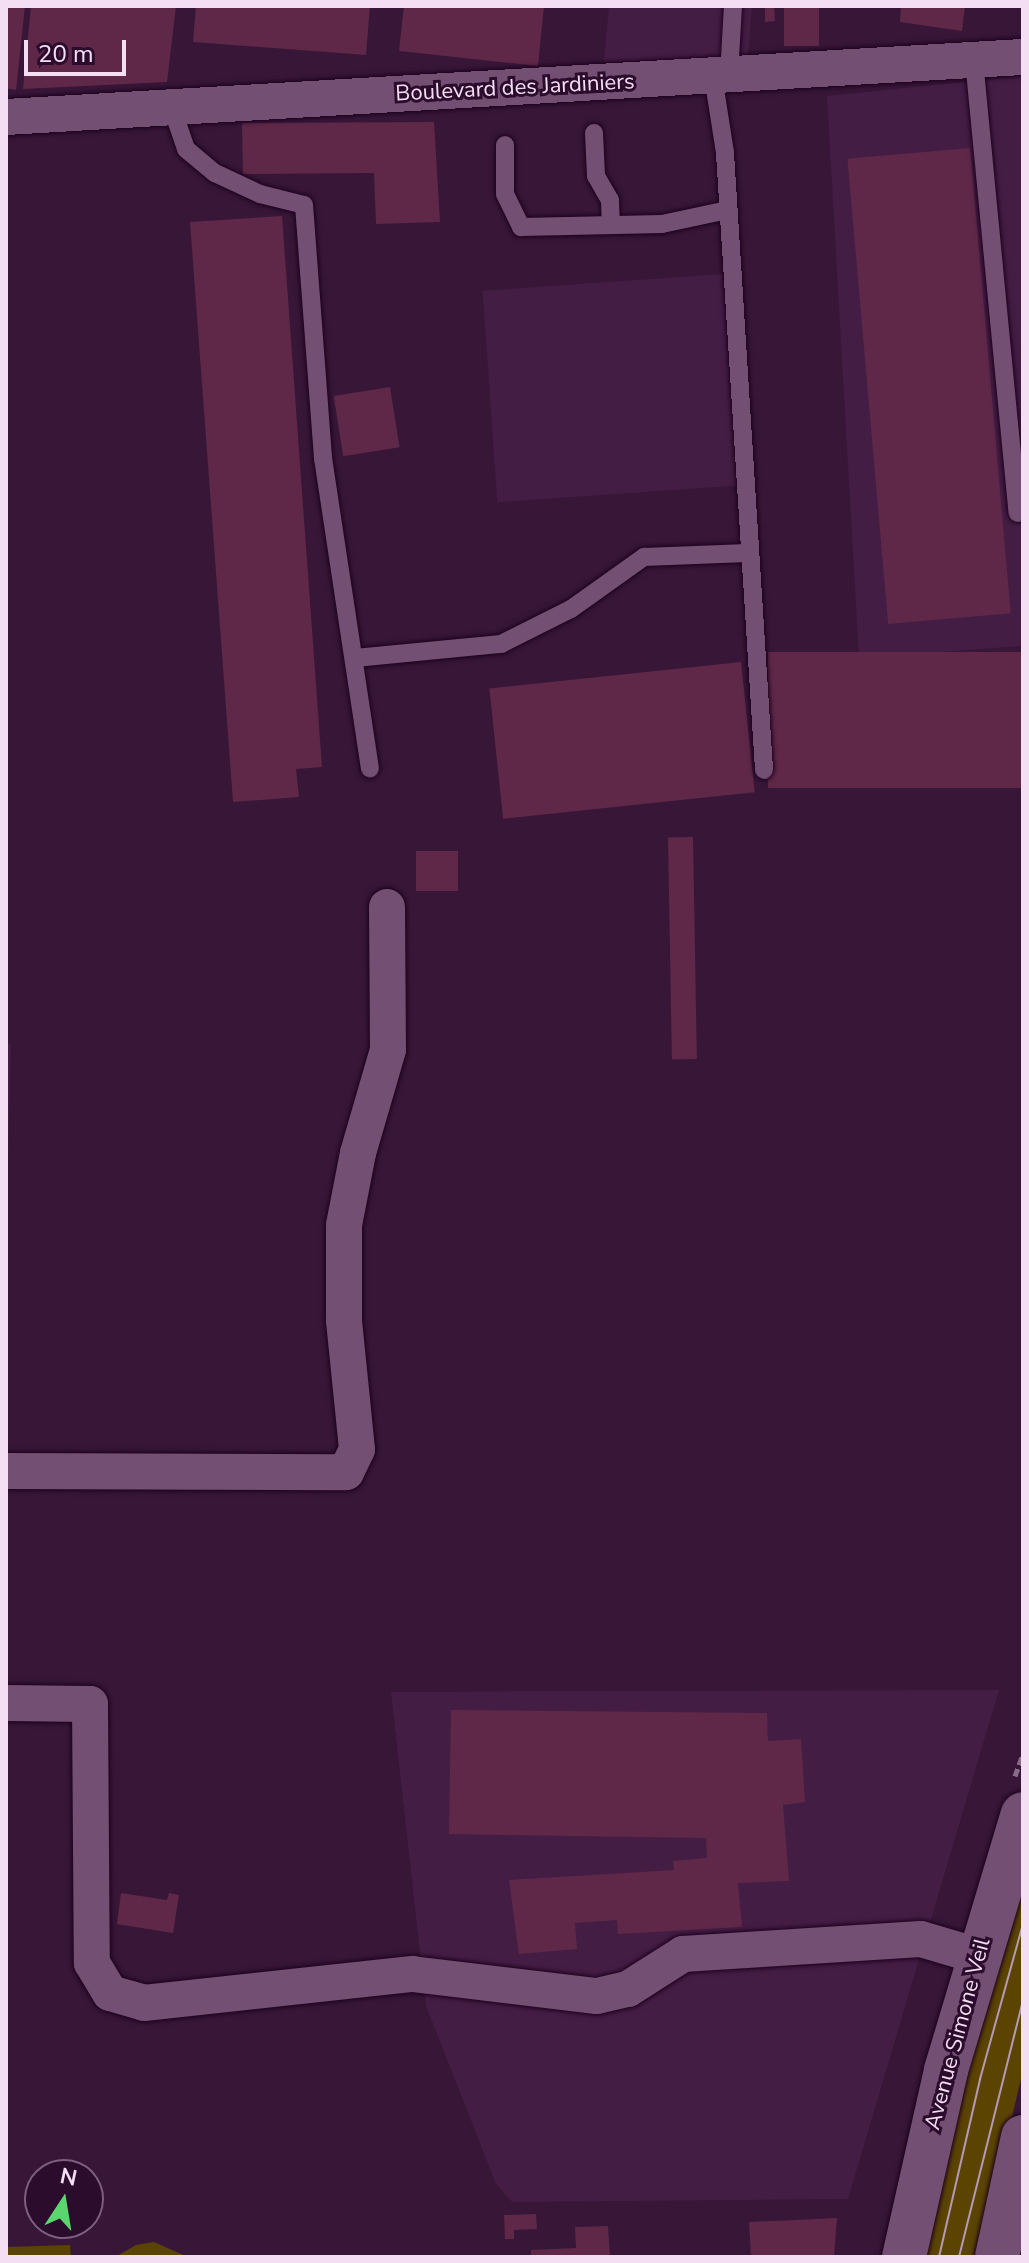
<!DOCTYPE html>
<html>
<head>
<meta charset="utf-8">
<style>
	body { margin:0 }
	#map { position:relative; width:1029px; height:2263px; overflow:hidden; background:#371638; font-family:"Nunito Sans",sans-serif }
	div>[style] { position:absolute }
	.built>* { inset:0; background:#441d45; transform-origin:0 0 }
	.green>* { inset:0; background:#5b4402 }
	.building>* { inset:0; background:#5f2848; transform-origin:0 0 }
	.path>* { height:5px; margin-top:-2.5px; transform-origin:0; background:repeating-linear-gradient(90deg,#886c89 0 8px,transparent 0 12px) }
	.roads { filter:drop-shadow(0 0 2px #1d001e) drop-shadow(0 0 2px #1d001e) }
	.service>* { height:18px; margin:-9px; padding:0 9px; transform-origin:9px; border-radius:9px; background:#744f74 }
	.minor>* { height:36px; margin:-18px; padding:0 18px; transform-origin:18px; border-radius:18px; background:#744f74 }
	.secondary>* { height:44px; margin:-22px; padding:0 22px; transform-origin:22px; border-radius:22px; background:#744f74 }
	.tram>* { height:2px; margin:-1px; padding:0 1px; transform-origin:1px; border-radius:1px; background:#b49ab4 }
	span { translate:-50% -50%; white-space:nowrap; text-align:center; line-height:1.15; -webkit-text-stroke:6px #2c0c2d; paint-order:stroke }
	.street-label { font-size:22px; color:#f4def4 }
	.frame { position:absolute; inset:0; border:8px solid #f4def4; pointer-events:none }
	.north { position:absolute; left:24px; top:2159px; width:80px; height:80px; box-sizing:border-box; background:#2c0c2d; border:2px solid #7c607d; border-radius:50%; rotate:12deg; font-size:22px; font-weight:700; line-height:32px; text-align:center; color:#f4def4 }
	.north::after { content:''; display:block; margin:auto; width:28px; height:36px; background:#5bd56e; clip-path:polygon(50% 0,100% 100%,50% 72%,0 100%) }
	.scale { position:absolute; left:24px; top:40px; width:102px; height:36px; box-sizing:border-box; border:4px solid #f4def4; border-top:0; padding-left:10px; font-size:24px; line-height:28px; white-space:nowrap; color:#f4def4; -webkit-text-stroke:6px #2c0c2d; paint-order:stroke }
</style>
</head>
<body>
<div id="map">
	<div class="built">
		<div style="clip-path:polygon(609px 6px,752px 6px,748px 57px,604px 62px)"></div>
		<div style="clip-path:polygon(1023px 76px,1023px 646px,859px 658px,827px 96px)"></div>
		<div style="left:723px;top:274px;width:212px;height:241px;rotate:86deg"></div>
		<div style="clip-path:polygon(6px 1044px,11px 1044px,6px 1235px)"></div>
		<div style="clip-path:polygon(999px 1690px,848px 2199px,512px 2202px,496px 2184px,426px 2006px,391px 1692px)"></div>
	</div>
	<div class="green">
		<div style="clip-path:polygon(1023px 1869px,1023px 2070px,979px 2257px,919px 2257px,963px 2070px)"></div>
		<div style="clip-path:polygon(154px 2242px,188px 2257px,115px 2257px,136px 2245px)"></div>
		<div style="clip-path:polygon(70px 2245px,71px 2257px,6px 2257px,6px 2247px)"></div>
	</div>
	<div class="building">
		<div style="clip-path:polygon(6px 6px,25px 6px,16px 90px,6px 88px)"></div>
		<div style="clip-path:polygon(31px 6px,176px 6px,167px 82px,23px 89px)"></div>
		<div style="clip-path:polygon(196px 6px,370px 6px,366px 55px,193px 42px)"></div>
		<div style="clip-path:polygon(404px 6px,544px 6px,538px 66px,399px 51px)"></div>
		<div style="clip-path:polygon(765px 6px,774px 6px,775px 21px,765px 22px)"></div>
		<div style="left:784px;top:6px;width:35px;height:40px"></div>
		<div style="clip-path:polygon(901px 6px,965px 6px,962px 31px,900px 22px)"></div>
		<div style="clip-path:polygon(434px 122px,440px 222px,376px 224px,374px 173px,243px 174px,242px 123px)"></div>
		<div style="left:970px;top:148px;width:467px;height:123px;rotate:85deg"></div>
		<div style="clip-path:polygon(282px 216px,322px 767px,296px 769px,299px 797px,233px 802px,190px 222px)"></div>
		<div style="left:390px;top:387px;width:61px;height:57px;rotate:81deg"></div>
		<div style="left:1023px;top:652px;width:136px;height:255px;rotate:90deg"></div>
		<div style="left:741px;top:662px;width:131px;height:253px;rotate:84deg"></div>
		<div style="left:693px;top:837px;width:222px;height:25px;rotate:89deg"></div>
		<div style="left:416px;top:851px;width:42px;height:40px"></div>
		<div style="clip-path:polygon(451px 1710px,767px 1713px,768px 1741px,801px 1739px,805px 1802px,783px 1805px,789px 1881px,738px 1883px,742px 1927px,618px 1934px,617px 1920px,575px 1923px,577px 1949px,519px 1954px,509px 1880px,674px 1870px,673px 1861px,707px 1858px,706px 1838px,449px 1834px)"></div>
		<div style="clip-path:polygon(121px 1893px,167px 1900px,169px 1893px,179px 1895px,173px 1933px,117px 1924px)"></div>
		<div style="clip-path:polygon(536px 2214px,537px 2229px,514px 2230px,514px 2239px,505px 2239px,504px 2215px)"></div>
		<div style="clip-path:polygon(837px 2218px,834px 2257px,751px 2257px,749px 2222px)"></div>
		<div style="clip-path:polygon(608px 2226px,610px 2257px,531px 2257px,531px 2250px,576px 2248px,575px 2227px)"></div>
	</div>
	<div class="path">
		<div style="left:1015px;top:1776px;width:23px;rotate:-70deg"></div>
	</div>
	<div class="roads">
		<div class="service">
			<div style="left:974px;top:60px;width:455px;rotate:84.5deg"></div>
			<div style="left:729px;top:75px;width:69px;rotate:-86.7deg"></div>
			<div style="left:713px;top:76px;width:78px;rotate:81.1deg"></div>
			<div style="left:725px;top:153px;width:618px;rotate:86.38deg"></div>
			<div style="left:172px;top:108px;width:43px;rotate:71.1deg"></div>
			<div style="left:186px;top:149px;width:38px;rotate:40deg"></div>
			<div style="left:215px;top:173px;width:50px;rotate:25deg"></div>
			<div style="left:260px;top:194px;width:45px;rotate:14deg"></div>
			<div style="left:304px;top:205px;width:254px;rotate:85.7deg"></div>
			<div style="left:323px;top:458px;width:314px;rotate:81.4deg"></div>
			<div style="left:594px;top:133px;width:43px;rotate:87.3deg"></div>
			<div style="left:596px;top:176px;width:28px;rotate:60deg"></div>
			<div style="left:610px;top:200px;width:25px;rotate:88deg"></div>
			<div style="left:505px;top:145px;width:49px;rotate:90deg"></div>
			<div style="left:505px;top:194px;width:37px;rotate:64deg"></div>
			<div style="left:521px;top:227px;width:141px;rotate:-1.2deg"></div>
			<div style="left:662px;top:224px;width:67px;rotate:-12deg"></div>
			<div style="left:355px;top:658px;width:147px;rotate:-5.5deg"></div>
			<div style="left:501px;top:644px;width:78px;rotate:-26.6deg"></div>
			<div style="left:571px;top:609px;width:90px;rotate:-35.5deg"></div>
			<div style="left:644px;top:557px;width:103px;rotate:-2.2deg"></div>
		</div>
		<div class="minor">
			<div style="left:6px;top:117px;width:1019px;rotate:-3.38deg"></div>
			<div style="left:6px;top:1471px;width:340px;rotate:0.2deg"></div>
			<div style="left:346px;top:1472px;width:25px;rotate:-64deg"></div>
			<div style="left:357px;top:1449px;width:130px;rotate:-95.8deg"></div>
			<div style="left:344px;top:1320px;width:95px;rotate:-90deg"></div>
			<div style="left:344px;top:1225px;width:73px;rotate:-79deg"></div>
			<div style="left:358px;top:1153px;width:107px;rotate:-73.8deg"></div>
			<div style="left:388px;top:1050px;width:143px;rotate:-90.4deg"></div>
			<div style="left:6px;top:1703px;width:84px;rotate:0.7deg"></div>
			<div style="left:90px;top:1704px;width:259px;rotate:89.6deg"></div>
			<div style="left:92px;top:1963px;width:35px;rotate:59deg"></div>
			<div style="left:110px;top:1993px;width:35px;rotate:16deg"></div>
			<div style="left:144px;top:2003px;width:270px;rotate:-6.2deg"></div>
			<div style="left:412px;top:1974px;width:186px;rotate:6.8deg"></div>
			<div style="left:597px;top:1996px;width:32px;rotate:-13deg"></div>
			<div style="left:628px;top:1989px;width:65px;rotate:-32.5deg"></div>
			<div style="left:683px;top:1954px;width:238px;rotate:-3.6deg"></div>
			<div style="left:921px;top:1939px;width:59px;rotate:16.6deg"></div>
		</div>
		<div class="secondary">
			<div style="left:904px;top:2257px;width:192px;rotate:-77.3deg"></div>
			<div style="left:946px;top:2070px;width:267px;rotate:-73.3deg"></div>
			<div style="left:997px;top:2257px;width:123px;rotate:-77.8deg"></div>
		</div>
	</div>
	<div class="tram">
		<div style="left:939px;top:2257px;width:183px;rotate:-77deg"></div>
		<div style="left:980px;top:2079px;width:161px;rotate:-74.5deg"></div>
		<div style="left:959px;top:2257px;width:264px;rotate:-76deg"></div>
	</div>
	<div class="street-label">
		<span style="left:515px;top:88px;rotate:-3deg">Boulevard des Jardiniers</span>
		<span style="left:958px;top:2034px;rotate:-75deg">Avenue Simone Veil</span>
	</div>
	<div class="frame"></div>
	<div class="north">N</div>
	<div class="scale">20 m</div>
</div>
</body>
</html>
